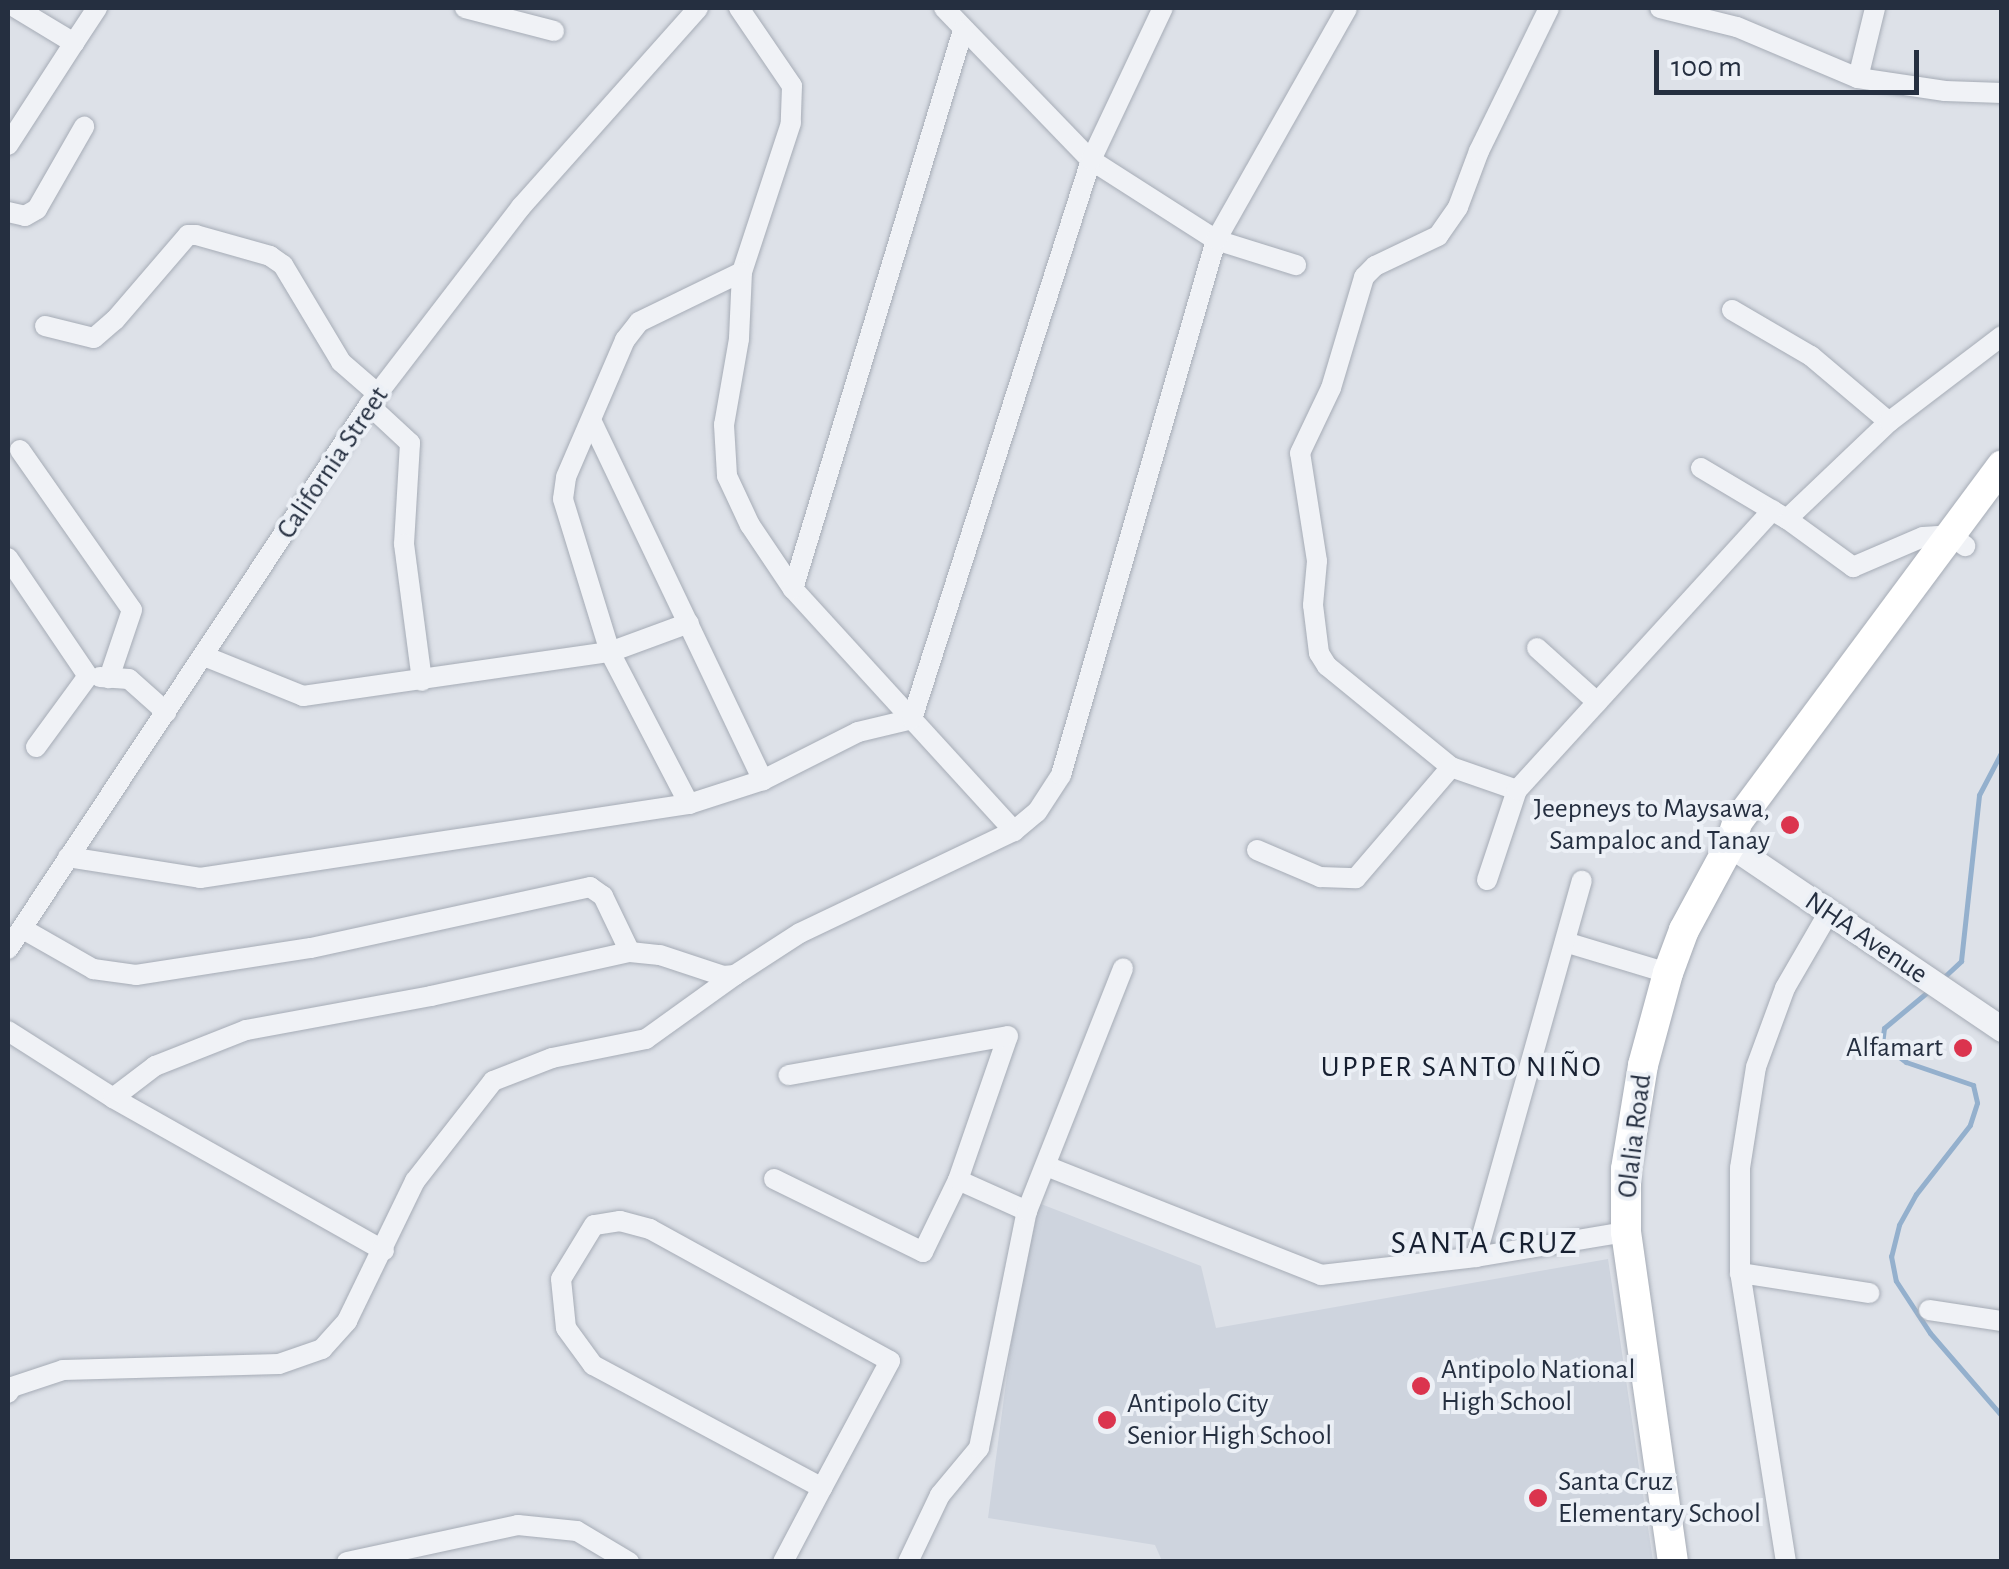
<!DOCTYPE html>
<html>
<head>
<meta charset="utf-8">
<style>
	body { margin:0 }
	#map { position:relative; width:2009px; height:1569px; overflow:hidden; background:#dde1e8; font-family:"Alegreya Sans",sans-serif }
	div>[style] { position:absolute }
	.built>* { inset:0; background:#ced4de }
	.stream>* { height:5px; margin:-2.5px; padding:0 2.5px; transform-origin:2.5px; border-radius:2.5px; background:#94b0cd }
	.roads { filter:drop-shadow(0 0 2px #a6acb6) drop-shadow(0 0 2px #a6acb6) }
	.minor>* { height:20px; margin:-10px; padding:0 10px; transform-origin:10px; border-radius:10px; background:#f0f2f6 }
	.tertiary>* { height:25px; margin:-12.5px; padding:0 12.5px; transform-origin:12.5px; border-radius:12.5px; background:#f0f2f6 }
	.secondary>* { height:30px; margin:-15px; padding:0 15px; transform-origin:15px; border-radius:15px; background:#fff }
	.dots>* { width:28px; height:28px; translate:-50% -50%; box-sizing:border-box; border:5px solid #ecf0f6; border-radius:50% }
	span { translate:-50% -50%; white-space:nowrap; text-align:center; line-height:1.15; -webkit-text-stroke:8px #ecf0f6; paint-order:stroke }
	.street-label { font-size:28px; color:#252f40 }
	.poi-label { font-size:28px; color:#252f40 }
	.right { translate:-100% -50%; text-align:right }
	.left { translate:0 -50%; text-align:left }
	.neighbourhood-label { font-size:30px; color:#172031; letter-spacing:2.5px }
	.quarter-label { font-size:32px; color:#172031; letter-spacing:2.5px }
	.frame { position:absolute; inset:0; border:10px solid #252f40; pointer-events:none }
	.scale { position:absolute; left:1654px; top:50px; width:265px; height:45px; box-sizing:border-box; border:5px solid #252f40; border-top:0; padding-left:12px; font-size:30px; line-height:35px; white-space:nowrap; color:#252f40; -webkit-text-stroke:8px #ecf0f6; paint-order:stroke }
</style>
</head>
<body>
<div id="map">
	<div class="built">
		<div style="clip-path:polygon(1041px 1204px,1201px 1266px,1216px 1328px,1608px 1259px,1653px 1561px,1162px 1561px,1155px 1545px,988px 1518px,1028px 1217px)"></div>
	</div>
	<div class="stream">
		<div style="left:1943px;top:978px;width:25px;rotate:-43deg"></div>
		<div style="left:1961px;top:961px;width:167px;rotate:-83.8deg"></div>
		<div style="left:1979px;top:795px;width:50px;rotate:-62.4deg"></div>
		<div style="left:1931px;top:989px;width:61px;rotate:140.3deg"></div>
		<div style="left:1884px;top:1028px;width:16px;rotate:97deg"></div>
		<div style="left:1882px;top:1044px;width:30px;rotate:37deg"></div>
		<div style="left:1906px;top:1062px;width:71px;rotate:18.9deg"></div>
		<div style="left:1973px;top:1085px;width:18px;rotate:77deg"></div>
		<div style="left:1977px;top:1103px;width:23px;rotate:108deg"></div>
		<div style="left:1970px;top:1125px;width:88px;rotate:128deg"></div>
		<div style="left:1916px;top:1194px;width:35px;rotate:119deg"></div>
		<div style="left:1899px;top:1225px;width:32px;rotate:104deg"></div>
		<div style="left:1891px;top:1256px;width:25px;rotate:79deg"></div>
		<div style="left:1896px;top:1281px;width:62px;rotate:56.8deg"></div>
		<div style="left:1930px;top:1333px;width:110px;rotate:49.1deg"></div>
	</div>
	<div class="roads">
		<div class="minor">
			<div style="left:16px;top:8px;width:68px;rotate:31.1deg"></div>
			<div style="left:74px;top:43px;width:42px;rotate:-56.7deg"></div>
			<div style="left:465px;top:8px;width:92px;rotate:14.5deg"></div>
			<div style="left:739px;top:8px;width:94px;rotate:55.8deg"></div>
			<div style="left:792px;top:86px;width:37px;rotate:92deg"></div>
			<div style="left:791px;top:123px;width:157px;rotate:108.2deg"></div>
			<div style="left:742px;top:272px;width:67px;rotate:92.6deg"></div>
			<div style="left:739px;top:339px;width:87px;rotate:99.9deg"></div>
			<div style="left:724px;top:425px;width:51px;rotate:86.6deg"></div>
			<div style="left:727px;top:476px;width:54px;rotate:64.9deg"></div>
			<div style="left:750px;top:525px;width:77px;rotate:56.1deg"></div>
			<div style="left:793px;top:589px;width:328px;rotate:47.6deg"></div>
			<div style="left:944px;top:8px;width:211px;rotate:46deg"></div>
			<div style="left:1091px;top:160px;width:148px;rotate:32.6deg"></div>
			<div style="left:1216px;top:240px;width:84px;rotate:17.4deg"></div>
			<div style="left:1660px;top:8px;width:79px;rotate:13.9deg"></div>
			<div style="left:1737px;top:27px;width:131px;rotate:22.9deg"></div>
			<div style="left:1858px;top:78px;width:88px;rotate:8.5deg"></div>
			<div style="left:1945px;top:91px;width:57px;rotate:2deg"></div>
			<div style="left:1858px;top:78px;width:72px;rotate:-76.3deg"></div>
			<div style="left:8px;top:145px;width:121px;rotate:-57.1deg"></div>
			<div style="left:8px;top:212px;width:17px;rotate:13deg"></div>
			<div style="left:25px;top:216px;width:14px;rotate:-30deg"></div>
			<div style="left:37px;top:209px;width:95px;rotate:-60.2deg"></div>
			<div style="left:1732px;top:310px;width:91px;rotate:30.2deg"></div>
			<div style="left:1811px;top:356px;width:102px;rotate:40.2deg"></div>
			<div style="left:45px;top:326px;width:50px;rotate:13.8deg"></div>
			<div style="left:94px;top:338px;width:28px;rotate:-41deg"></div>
			<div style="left:115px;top:320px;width:112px;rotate:-49.3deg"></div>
			<div style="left:188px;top:235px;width:8px"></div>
			<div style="left:196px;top:235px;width:77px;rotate:15.8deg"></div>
			<div style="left:270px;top:256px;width:16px;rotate:35deg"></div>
			<div style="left:283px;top:265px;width:113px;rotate:59.1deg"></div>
			<div style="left:341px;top:362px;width:49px;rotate:40.9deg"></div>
			<div style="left:369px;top:405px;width:56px;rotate:42.8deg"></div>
			<div style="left:410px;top:443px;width:101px;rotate:93.4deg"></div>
			<div style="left:404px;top:544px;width:138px;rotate:82.5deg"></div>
			<div style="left:592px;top:422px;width:397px;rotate:64.5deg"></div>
			<div style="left:20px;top:450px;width:195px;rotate:55deg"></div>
			<div style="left:132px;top:610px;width:72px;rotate:108.7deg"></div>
			<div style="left:1701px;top:468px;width:100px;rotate:30.7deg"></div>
			<div style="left:1787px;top:519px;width:82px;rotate:36deg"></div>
			<div style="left:1853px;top:567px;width:76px;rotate:-23.2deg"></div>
			<div style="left:1923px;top:537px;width:27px;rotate:-4deg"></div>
			<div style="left:1950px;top:535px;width:19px;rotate:36deg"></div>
			<div style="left:1787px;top:519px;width:141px;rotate:-43.6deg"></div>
			<div style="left:1889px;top:422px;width:142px;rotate:-37.3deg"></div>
			<div style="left:8px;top:558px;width:143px;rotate:55.9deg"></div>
			<div style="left:88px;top:676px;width:88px;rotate:126.2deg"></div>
			<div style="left:793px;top:589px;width:584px;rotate:-73.08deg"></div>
			<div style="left:1537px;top:648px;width:81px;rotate:42deg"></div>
			<div style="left:204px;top:656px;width:107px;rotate:22deg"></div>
			<div style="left:303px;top:696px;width:310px;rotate:-8.2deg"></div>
			<div style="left:610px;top:652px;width:84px;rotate:-20.2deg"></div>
			<div style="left:100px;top:677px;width:29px;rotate:4deg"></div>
			<div style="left:129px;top:679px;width:50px;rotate:41.7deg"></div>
			<div style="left:1517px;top:790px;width:70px;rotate:-160.8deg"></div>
			<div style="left:1451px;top:767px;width:160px;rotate:-140.8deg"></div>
			<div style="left:1327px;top:666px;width:15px;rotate:-122deg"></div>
			<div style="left:1319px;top:653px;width:48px;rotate:-97.1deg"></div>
			<div style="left:1313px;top:605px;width:44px;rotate:-84.8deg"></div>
			<div style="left:1317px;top:561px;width:109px;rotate:-98.9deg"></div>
			<div style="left:1300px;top:453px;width:72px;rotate:-64.5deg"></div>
			<div style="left:1331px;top:388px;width:116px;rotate:-73.4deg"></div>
			<div style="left:1364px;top:277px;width:16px;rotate:-45deg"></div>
			<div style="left:1375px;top:266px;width:70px;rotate:-25.5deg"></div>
			<div style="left:1438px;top:236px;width:35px;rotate:-55deg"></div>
			<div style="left:1458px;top:207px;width:60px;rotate:-69.4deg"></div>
			<div style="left:1479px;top:151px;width:159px;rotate:-63.9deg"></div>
			<div style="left:689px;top:804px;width:171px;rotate:-117.5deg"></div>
			<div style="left:610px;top:652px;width:160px;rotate:-107.1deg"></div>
			<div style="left:563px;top:499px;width:22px;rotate:-82deg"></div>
			<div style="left:566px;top:477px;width:149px;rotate:-66.7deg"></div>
			<div style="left:625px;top:340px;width:23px;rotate:-52deg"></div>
			<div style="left:639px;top:322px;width:114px;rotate:-25.9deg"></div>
			<div style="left:1257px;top:850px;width:69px;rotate:23.2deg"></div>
			<div style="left:1320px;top:877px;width:36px;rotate:2deg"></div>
			<div style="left:1356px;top:878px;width:146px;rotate:-49.4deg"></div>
			<div style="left:68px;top:857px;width:134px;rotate:9deg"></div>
			<div style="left:200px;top:878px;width:495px;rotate:-8.6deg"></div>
			<div style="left:689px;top:804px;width:78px;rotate:-18deg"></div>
			<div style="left:763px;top:780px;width:106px;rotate:-26.8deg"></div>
			<div style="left:858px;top:732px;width:56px;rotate:-13.5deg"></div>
			<div style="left:912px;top:719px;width:587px;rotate:-72.24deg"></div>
			<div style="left:1091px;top:160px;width:168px;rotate:-64.7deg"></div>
			<div style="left:1487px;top:880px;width:95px;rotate:-71.6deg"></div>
			<div style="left:1517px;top:790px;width:379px;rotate:-47.6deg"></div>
			<div style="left:23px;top:929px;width:81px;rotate:29.7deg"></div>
			<div style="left:93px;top:969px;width:43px;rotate:7.9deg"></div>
			<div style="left:136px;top:975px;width:177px;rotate:-8.8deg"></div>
			<div style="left:311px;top:948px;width:286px;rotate:-12.3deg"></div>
			<div style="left:590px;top:887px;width:16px;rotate:35deg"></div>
			<div style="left:603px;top:896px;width:62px;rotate:64.3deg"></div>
			<div style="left:1565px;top:942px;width:108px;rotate:16.8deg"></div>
			<div style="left:8px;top:949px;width:653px;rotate:-56.43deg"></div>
			<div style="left:369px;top:405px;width:250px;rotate:-52.5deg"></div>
			<div style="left:521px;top:207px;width:266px;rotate:-48.3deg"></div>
			<div style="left:8px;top:1031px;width:125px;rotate:32.5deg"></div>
			<div style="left:113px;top:1098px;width:311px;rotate:29.4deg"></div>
			<div style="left:113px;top:1098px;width:53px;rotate:-37.3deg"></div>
			<div style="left:155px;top:1066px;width:98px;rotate:-21.6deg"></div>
			<div style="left:246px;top:1030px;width:188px;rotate:-10.4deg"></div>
			<div style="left:431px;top:996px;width:204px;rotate:-12.5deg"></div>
			<div style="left:630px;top:952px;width:30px;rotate:6deg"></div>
			<div style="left:660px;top:955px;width:66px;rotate:18.4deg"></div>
			<div style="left:723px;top:976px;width:12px;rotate:-5deg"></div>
			<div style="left:735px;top:975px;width:77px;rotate:-32.9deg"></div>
			<div style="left:800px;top:933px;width:237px;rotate:-25.5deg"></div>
			<div style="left:1014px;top:831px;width:30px;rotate:-40deg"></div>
			<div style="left:1037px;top:812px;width:44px;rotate:-57deg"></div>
			<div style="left:1061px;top:775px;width:557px;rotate:-73.84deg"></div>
			<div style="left:1216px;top:240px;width:266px;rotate:-60.5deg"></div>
			<div style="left:1046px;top:1166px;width:296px;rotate:21.6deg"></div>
			<div style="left:1321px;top:1275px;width:156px;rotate:-6.6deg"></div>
			<div style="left:1476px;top:1257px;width:152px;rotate:-9.5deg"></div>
			<div style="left:774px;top:1179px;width:166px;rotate:26.1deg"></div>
			<div style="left:923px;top:1252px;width:80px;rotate:-64.1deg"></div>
			<div style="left:958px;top:1180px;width:152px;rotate:-70.9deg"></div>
			<div style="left:1008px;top:1036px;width:223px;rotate:169.9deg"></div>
			<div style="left:958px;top:1180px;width:76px;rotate:24.2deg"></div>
			<div style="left:1476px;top:1257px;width:391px;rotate:-74.3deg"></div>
			<div style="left:1740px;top:1273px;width:131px;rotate:8.8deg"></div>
			<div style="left:1929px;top:1310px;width:74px;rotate:8.6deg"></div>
			<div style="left:8px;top:1393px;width:7px;rotate:-56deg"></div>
			<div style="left:12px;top:1387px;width:54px;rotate:-18.4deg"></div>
			<div style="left:63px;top:1370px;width:216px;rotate:-1.6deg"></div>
			<div style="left:279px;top:1364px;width:46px;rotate:-19.2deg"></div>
			<div style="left:322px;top:1349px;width:38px;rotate:-48deg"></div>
			<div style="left:347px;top:1321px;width:156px;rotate:-64.1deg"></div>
			<div style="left:415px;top:1181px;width:127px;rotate:-52deg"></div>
			<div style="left:493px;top:1081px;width:63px;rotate:-21.3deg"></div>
			<div style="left:552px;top:1058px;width:96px;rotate:-11.4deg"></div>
			<div style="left:646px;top:1039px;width:110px;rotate:-35.7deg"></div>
			<div style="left:347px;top:1562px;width:175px;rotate:-12.2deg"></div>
			<div style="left:518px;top:1525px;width:59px;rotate:5.8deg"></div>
			<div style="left:577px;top:1531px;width:61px;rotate:30.8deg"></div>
			<div style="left:783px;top:1562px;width:84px;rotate:-62.2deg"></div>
			<div style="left:822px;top:1488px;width:144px;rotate:-61.8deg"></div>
			<div style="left:890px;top:1361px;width:274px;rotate:-151.2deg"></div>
			<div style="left:650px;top:1229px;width:31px;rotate:-165deg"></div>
			<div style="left:620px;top:1221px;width:26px;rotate:171deg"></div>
			<div style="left:594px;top:1225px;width:63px;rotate:121.4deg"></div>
			<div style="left:561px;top:1279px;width:49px;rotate:84.2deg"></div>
			<div style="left:566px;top:1328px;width:46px;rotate:53.9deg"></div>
			<div style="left:593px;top:1365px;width:260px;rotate:28.2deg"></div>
			<div style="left:908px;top:1562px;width:74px;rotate:-64.5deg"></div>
			<div style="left:940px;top:1495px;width:61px;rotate:-50.3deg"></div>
			<div style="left:979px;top:1448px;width:242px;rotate:-78.6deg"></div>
			<div style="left:1027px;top:1211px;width:261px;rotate:-68.4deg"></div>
			<div style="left:1786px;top:1562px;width:293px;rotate:-99deg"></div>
			<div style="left:1740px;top:1273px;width:105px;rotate:-90deg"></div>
			<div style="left:1740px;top:1168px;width:102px;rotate:-81deg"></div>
			<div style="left:1756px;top:1067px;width:84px;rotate:-69.8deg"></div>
			<div style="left:1785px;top:988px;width:88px;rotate:-59.9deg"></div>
		</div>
		<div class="tertiary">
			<div style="left:1730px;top:845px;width:328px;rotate:34.1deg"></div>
		</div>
		<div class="secondary">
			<div style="left:1673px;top:1562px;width:333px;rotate:-98.1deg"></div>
			<div style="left:1626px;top:1232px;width:63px;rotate:-90deg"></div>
			<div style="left:1626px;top:1169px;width:105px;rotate:-80.7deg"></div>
			<div style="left:1643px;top:1065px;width:95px;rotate:-74.8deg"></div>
			<div style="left:1668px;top:973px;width:46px;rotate:-69.6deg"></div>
			<div style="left:1684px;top:930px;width:97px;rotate:-61.6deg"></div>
			<div style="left:1730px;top:845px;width:25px;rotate:-72deg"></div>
			<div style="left:1738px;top:821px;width:443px;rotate:-53.4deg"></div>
		</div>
	</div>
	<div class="dots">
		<div style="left:1790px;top:825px;background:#db344e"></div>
		<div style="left:1963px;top:1048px;background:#db344e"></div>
		<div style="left:1421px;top:1386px;background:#db344e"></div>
		<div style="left:1107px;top:1420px;background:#db344e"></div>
		<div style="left:1538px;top:1498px;background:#db344e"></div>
	</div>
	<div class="street-label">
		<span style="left:333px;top:463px;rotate:-56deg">California Street</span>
		<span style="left:1866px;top:938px;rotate:34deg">NHA Avenue</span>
		<span style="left:1635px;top:1136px;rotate:-83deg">Olalia Road</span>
	</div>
	<div class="poi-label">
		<span class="right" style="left:1770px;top:825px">Jeepneys to Maysawa,<br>Sampaloc and Tanay</span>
		<span class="right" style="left:1943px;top:1048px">Alfamart</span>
		<span class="left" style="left:1441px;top:1386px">Antipolo National<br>High School</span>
		<span class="left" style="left:1127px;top:1420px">Antipolo City<br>Senior High School</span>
		<span class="left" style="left:1558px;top:1498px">Santa Cruz<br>Elementary School</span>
	</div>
	<div class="neighbourhood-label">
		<span style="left:1462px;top:1067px">UPPER SANTO NIÑO</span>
	</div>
	<div class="quarter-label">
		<span style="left:1485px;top:1243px">SANTA CRUZ</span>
	</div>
	<div class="frame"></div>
	<div class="scale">100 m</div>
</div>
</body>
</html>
